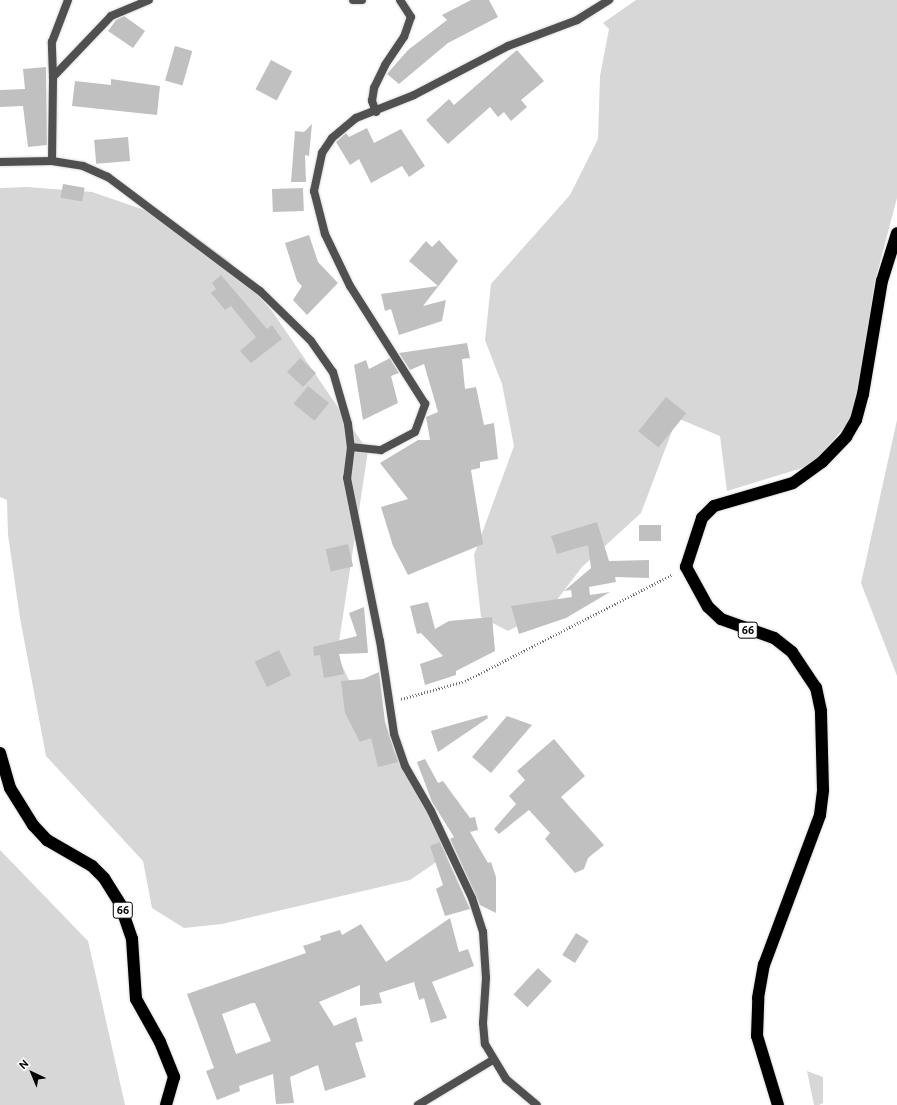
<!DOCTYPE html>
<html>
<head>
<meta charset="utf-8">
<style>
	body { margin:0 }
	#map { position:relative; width:897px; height:1105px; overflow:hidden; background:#fff; font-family:Ubuntu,sans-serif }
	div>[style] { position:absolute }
	.green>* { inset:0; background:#d7d7d7 }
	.building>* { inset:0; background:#c0c0c0; transform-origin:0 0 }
	.path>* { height:2.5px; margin-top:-1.25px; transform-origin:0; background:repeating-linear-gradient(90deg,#727272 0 1px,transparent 0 3px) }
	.roads { filter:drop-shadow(0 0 1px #dbdbdb) drop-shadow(0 0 1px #dbdbdb) }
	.lane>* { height:8px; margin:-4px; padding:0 4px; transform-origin:4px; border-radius:4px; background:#505050 }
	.street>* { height:8px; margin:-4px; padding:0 4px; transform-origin:4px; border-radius:4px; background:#505050 }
	.highway>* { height:12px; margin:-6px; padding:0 6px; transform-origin:6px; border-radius:6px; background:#000 }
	span { translate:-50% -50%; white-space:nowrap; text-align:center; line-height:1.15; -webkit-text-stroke:3px #fff; paint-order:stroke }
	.shield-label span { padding:1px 3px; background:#fff; border:1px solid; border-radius:3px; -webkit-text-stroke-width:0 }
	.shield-label { font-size:11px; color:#000; font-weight:700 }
	.north { position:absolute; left:12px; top:1053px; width:40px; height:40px; -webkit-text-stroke:3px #fff; paint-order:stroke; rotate:316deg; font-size:11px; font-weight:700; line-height:16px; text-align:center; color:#000 }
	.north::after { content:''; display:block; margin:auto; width:14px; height:18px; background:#000; clip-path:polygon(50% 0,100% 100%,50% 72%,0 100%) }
</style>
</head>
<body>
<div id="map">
	<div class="green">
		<div style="clip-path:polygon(636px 0,897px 0,897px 198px,875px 281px,854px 416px,812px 465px,727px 491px,720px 436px,677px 418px,641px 513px,582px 567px,550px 609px,508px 631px,481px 617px,474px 555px,514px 446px,502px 384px,485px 340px,491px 284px,570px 195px,598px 139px,600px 76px,609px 29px,603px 23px)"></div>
		<div style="clip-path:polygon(27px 187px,92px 192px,171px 219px,229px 261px,272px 311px,368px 451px,337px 655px,357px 697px,398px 756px,451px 852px,410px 880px,222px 924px,184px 928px,152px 908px,143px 861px,46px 756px,20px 618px,8px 535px,7px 500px,0 497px,0 188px)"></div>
		<div style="clip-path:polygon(897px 420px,897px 676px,861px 583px)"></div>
		<div style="clip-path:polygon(0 850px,88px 941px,125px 1105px,0 1105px)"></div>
		<div style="clip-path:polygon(807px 1071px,823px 1077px,823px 1103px,819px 1105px,814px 1105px)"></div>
	</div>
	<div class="building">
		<div style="clip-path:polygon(471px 0,489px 0,498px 17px,448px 43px,399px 84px,387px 74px,408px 50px,447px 20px,442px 15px)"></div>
		<div style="clip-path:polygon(124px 16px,145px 31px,133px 48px,108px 31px,116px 20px)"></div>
		<div style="left:175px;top:46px;width:18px;height:36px;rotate:16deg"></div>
		<div style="clip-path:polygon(517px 50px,544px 81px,521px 100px,527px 107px,511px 121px,504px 112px,498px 117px,490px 107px,448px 144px,426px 120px,449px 99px,454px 105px)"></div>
		<div style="left:271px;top:60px;width:24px;height:33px;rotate:28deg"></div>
		<div style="clip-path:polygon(46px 67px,47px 145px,28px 147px,23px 106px,0 107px,0 90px,25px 89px,23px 69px)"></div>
		<div style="clip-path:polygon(111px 79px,160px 86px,157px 115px,72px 106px,75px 81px,111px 85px)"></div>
		<div style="clip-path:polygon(312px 124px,309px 156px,305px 155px,306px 182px,291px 182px,295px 131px,304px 132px)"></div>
		<div style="clip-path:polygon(367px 128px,374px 143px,401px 129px,425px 166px,409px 177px,402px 166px,371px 183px,359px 159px,350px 165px,336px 142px,346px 133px,349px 137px)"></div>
		<div style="left:128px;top:137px;width:24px;height:34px;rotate:85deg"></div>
		<div style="left:63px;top:184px;width:22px;height:14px;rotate:10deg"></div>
		<div style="left:303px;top:188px;width:23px;height:31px;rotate:88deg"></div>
		<div style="clip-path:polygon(309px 235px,318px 262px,338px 283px,307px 315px,293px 300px,302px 286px,297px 281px,285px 243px)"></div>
		<div style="clip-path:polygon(439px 240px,458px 261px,423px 306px,446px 300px,442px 321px,399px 335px,391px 309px,385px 311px,381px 294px,438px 286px,409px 261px,426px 241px,432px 247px)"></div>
		<div style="clip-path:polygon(221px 275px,267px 329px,272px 325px,282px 339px,251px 363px,240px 351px,256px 337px,231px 306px,225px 310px,211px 293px,216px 289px,212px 283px)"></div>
		<div style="clip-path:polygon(467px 343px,470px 358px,462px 359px,465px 389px,476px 387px,484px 425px,494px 423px,498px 459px,480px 462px,480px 468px,471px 470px,483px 544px,408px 575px,393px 546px,381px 507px,408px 499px,380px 463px,418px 440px,430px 440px,426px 417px,438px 412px,424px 364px,410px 370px,399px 353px)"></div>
		<div style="left:300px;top:358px;width:22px;height:19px;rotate:43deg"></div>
		<div style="clip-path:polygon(390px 358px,399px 373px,391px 376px,398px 403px,363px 420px,354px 365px,366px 360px,369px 369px)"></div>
		<div style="left:308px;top:386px;width:27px;height:23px;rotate:39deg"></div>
		<div style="left:666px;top:397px;width:26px;height:44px;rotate:39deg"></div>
		<div style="clip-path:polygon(597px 522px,609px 561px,649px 560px,649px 578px,615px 577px,616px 582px,589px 587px,590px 595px,610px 592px,566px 618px,519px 634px,511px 606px,572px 597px,571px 590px,564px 591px,591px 568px,588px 545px,557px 554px,551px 536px)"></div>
		<div style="left:639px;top:525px;width:22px;height:16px"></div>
		<div style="left:348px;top:544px;width:23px;height:23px;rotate:77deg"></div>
		<div style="clip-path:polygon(428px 602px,435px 629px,449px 621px,492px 617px,495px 651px,456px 671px,456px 675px,425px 685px,420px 664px,443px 656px,421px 633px,417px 634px,410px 606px)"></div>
		<div style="clip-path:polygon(364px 607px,368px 653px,339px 654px,344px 674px,324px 678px,320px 655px,314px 656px,313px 647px,357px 636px,349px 613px)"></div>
		<div style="left:279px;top:650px;width:28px;height:27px;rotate:64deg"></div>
		<div style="clip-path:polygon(379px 672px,385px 722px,398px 762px,378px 767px,371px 738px,360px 742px,345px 713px,341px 681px,363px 679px)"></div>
		<div style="clip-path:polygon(487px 715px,488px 718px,438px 752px,431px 731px)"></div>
		<div style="clip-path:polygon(507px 716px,532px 725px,491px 773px,472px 757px)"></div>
		<div style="clip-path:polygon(554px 739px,585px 776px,561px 797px,604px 845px,588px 858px,584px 869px,575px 873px,545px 839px,550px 833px,529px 810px,499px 834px,494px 829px,516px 804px,509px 796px,525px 780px,517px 771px)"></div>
		<div style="clip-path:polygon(425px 759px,438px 783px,443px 781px,470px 818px,475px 817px,478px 830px,470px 832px,488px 863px,491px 862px,496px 877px,496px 913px,480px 905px,450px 839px,454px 837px,432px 802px,417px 762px)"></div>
		<div style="clip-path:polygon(440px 842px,470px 909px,445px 916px,436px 889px,443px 885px,430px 846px)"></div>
		<div style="clip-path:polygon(evenodd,450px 918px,459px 952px,468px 949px,474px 966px,432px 982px,447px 1018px,431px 1023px,424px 998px,419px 1000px,414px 982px,379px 993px,382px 1003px,360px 1006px,360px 985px,319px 1002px,334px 1026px,356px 1017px,363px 1041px,355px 1043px,366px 1077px,325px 1091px,318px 1065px,290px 1077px,294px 1103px,276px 1104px,273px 1074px,239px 1086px,240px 1091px,217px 1100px,206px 1071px,214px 1068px,187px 994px,306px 953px,303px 946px,321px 940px,320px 936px,340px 930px,342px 935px,361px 924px,386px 962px,450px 918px,252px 1003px,255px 1003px,271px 1041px,236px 1054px,222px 1014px,252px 1003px)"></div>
		<div style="left:576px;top:933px;width:15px;height:26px;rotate:32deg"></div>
		<div style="left:538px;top:968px;width:19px;height:36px;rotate:43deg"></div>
	</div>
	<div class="path">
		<div style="left:401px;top:699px;width:66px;rotate:-15.7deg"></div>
		<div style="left:465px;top:681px;width:234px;rotate:-27.2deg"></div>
	</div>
	<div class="roads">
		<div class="lane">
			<div style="left:53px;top:77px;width:35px;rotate:-92deg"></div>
			<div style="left:52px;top:42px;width:45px;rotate:-69.1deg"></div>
		</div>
		<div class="street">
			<div style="left:353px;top:0;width:9px"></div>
			<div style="left:376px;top:112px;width:12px;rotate:-110deg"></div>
			<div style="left:372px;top:101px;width:13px;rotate:-81deg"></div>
			<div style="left:374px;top:88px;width:25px;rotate:-64deg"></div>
			<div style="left:385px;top:65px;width:34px;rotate:-56deg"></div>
			<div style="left:404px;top:37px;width:21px;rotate:-71deg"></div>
			<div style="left:411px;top:17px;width:20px;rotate:-123deg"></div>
			<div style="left:52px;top:161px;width:84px;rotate:-89.3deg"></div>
			<div style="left:53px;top:77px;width:84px;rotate:-46.4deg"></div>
			<div style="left:111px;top:16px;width:41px;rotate:-22.8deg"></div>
			<div style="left:0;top:162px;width:52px;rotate:-1.1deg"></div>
			<div style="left:52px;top:161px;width:31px;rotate:9deg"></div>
			<div style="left:83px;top:166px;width:27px;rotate:24deg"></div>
			<div style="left:108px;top:177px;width:190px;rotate:36.9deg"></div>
			<div style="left:260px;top:291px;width:71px;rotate:44.4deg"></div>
			<div style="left:311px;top:341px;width:38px;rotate:55deg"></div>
			<div style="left:333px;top:372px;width:54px;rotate:73.9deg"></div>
			<div style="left:348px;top:424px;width:23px;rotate:83deg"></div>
			<div style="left:351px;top:447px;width:31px;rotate:97deg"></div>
			<div style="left:347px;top:478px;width:166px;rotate:78.6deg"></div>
			<div style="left:380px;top:641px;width:94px;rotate:81.4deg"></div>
			<div style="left:394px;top:734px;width:34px;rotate:71deg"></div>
			<div style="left:405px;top:766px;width:52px;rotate:60deg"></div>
			<div style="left:431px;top:811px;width:96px;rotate:64.8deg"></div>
			<div style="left:472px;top:898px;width:36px;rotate:72deg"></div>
			<div style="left:483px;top:932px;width:46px;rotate:86.3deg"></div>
			<div style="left:486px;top:978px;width:45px;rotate:93.8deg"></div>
			<div style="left:483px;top:1023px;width:21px;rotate:85deg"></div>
			<div style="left:485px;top:1044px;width:41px;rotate:59deg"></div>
			<div style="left:506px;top:1079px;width:40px;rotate:40deg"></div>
			<div style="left:351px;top:447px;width:30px;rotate:6deg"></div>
			<div style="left:381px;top:450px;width:38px;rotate:-28deg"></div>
			<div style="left:415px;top:432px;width:30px;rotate:-70deg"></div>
			<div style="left:425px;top:404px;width:140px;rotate:-122.4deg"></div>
			<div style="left:350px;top:286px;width:58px;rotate:-115.7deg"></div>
			<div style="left:325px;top:234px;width:44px;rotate:-104.3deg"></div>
			<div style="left:314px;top:191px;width:39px;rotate:-78deg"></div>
			<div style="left:322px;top:153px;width:18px;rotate:-56deg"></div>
			<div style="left:332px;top:138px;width:31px;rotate:-40deg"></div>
			<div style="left:356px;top:118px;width:62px;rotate:-21.6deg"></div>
			<div style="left:414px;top:95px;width:106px;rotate:-27.5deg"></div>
			<div style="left:508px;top:46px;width:74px;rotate:-20.6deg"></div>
			<div style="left:577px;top:20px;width:38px;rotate:-32deg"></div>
			<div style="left:418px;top:1105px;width:87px;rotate:-31deg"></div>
		</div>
		<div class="highway">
			<div style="left:0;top:753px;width:36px;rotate:74deg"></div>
			<div style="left:10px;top:788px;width:44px;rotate:58.1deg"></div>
			<div style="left:33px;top:825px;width:21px;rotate:47deg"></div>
			<div style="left:47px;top:840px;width:52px;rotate:30deg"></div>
			<div style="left:92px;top:866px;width:17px;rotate:45deg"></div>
			<div style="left:104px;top:878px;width:31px;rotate:58deg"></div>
			<div style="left:120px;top:904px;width:37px;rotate:71deg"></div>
			<div style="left:132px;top:939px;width:60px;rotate:86.2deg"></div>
			<div style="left:136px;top:999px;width:49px;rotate:60.8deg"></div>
			<div style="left:160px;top:1042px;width:38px;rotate:68deg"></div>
			<div style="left:174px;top:1077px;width:29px;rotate:106deg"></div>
			<div style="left:778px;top:1105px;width:72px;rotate:-106.9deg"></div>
			<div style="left:757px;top:1036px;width:38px;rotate:-88deg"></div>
			<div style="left:758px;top:998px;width:34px;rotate:-80deg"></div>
			<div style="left:764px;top:965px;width:160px;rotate:-69.5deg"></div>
			<div style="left:820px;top:815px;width:25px;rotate:-83deg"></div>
			<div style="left:823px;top:790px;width:79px;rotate:-91.5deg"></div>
			<div style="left:821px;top:711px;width:24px;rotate:-102deg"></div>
			<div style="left:816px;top:688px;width:43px;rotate:-123.7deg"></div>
			<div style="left:792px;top:652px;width:23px;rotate:-142deg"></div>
			<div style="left:774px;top:638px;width:56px;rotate:-160.3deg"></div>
			<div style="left:721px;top:619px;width:18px;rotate:-137deg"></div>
			<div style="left:708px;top:607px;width:46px;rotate:-118.8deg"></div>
			<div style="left:686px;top:567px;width:52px;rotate:-71.9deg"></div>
			<div style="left:702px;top:518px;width:17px;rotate:-45deg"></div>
			<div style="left:714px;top:506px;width:82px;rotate:-16.2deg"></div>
			<div style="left:793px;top:483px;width:36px;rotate:-36deg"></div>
			<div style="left:822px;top:462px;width:35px;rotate:-46deg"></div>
			<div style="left:846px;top:437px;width:20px;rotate:-60deg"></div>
			<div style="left:856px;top:420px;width:27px;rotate:-75deg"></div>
			<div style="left:863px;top:394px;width:115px;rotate:-80.5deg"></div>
			<div style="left:882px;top:281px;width:50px;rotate:-72.6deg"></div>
		</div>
	</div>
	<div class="shield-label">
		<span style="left:748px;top:630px">66</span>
		<span style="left:123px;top:910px">66</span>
	</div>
	<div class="north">N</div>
</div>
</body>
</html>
